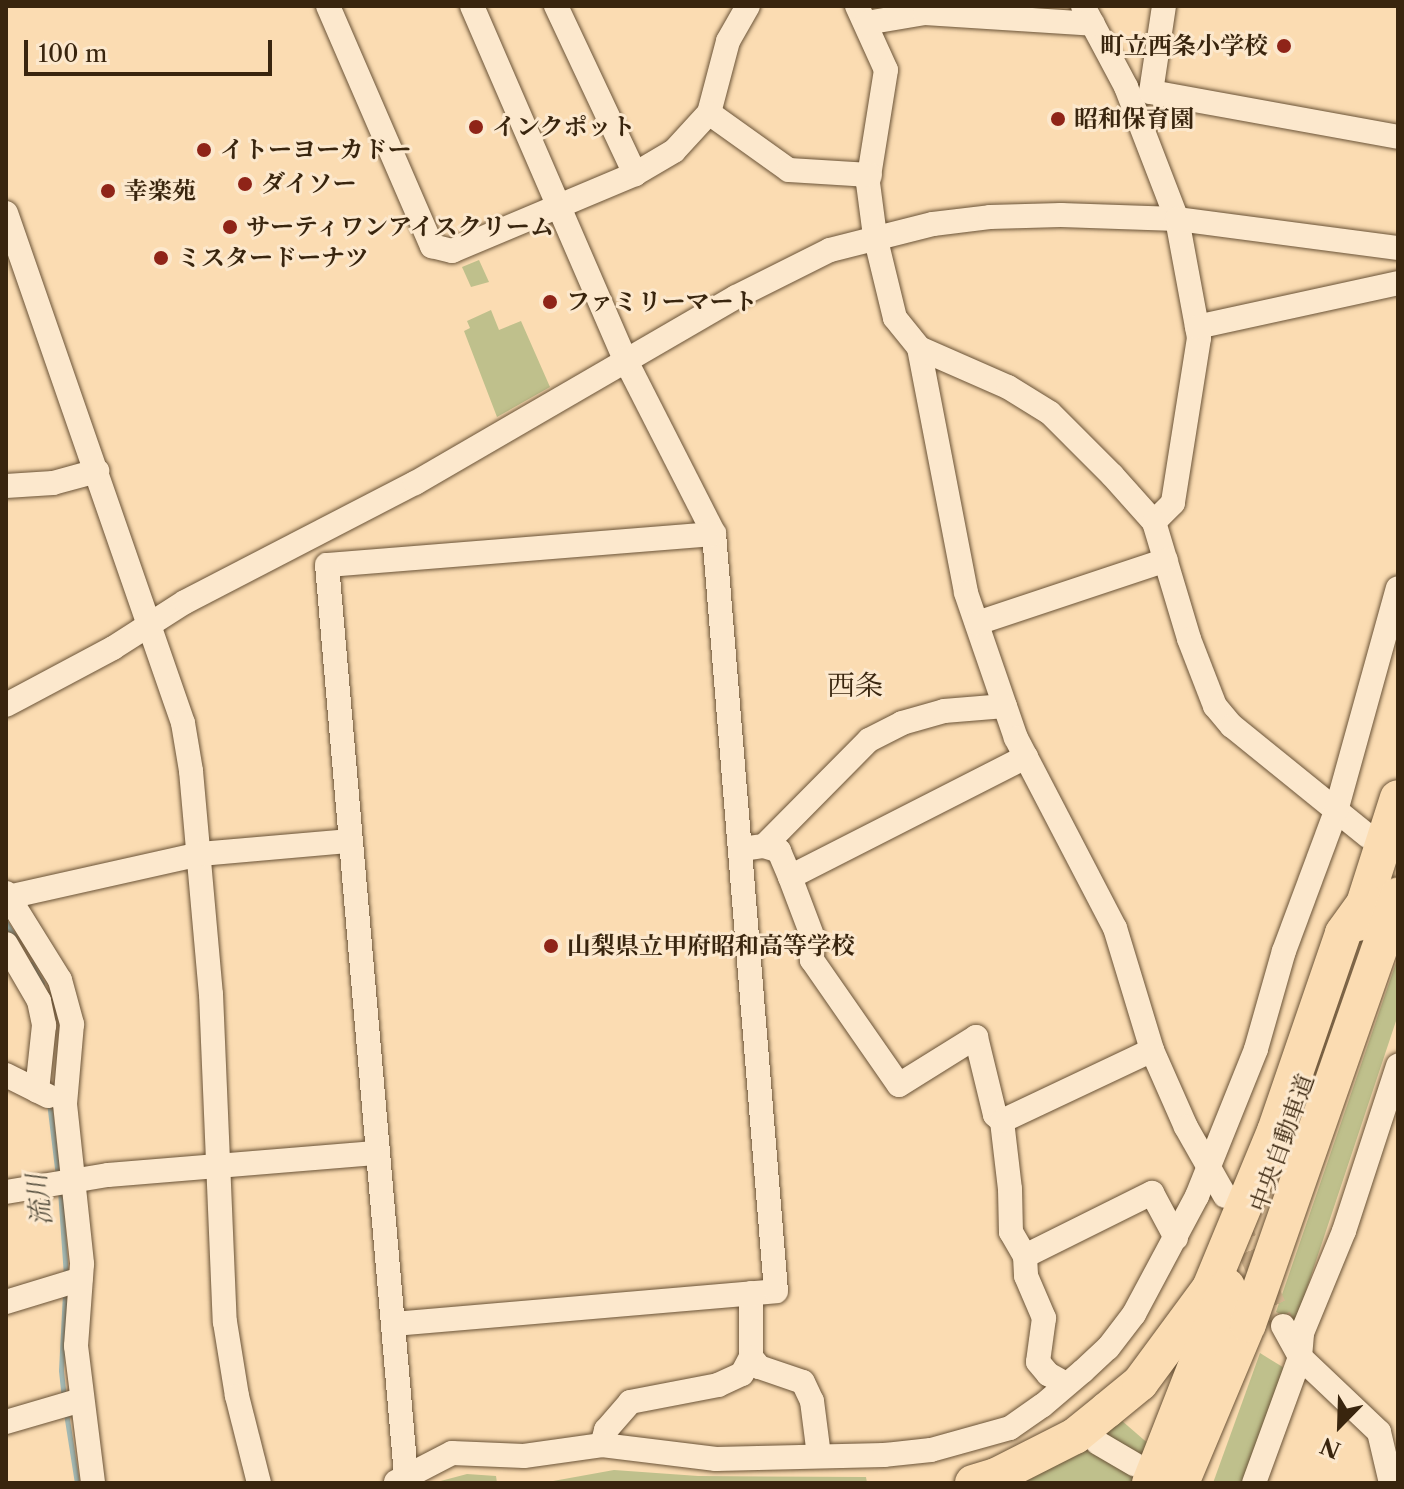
<!DOCTYPE html>
<html>
<head>
<meta charset="utf-8">
<style>
	body { margin:0 }
	#map { position:relative; width:1404px; height:1489px; overflow:hidden; background:#fbdcb2; font-family:"Libre Caslon Text","Noto Serif JP",serif }
	div>[style] { position:absolute }
	.green>* { inset:0; background:#bfc08c }
	.stream>* { height:5px; margin:-2.5px; padding:0 2.5px; transform-origin:2.5px; border-radius:2.5px; background:#a2b9b5 }
	.minor-tunnel>* { height:24px; margin-top:-12px; transform-origin:0; background:repeating-linear-gradient(90deg,#d4b791 0 24px,transparent 0 36px) }
	.roads { filter:drop-shadow(0 0 2px #6a5337) drop-shadow(0 0 2px #6a5337) }
	.minor>* { height:24px; margin:-12px; padding:0 12px; transform-origin:12px; border-radius:12px; background:#fce8cd }
	.highway>* { height:36px; margin:-18px; padding:0 18px; transform-origin:18px; border-radius:18px; background:#fbdcb2 }
	.dots>* { width:22px; height:22px; translate:-50% -50%; box-sizing:border-box; border:4px solid #fce8cd; border-radius:50% }
	span { translate:-50% -50%; white-space:nowrap; text-align:center; line-height:1.15; -webkit-text-stroke:6px #fce8cd; paint-order:stroke }
	.poi-label { font-size:24px; color:#39250e; font-weight:700 }
	.right { translate:-100% -50%; text-align:right }
	.left { translate:0 -50%; text-align:left }
	.street-label { font-size:24px; color:#39250e }
	.water-label { font-size:26px; color:#585140; font-style:italic }
	.quarter-label { font-size:28px; color:#39250e }
	.frame { position:absolute; inset:0; border:8px solid #39250e; pointer-events:none }
	.north { position:absolute; left:1300px; top:1385px; width:80px; height:80px; -webkit-text-stroke:6px #fce8cd; paint-order:stroke; rotate:203deg; font-size:22px; font-weight:700; line-height:32px; text-align:center; color:#39250e }
	.north::after { content:''; display:block; margin:auto; width:28px; height:36px; background:#39250e; clip-path:polygon(50% 0,100% 100%,50% 72%,0 100%) }
	.scale { position:absolute; left:24px; top:40px; width:248px; height:36px; box-sizing:border-box; border:4px solid #39250e; border-top:0; padding-left:10px; font-size:24px; line-height:28px; white-space:nowrap; color:#39250e; -webkit-text-stroke:6px #fce8cd; paint-order:stroke }
</style>
</head>
<body>
<div id="map">
	<div class="green">
		<div style="clip-path:polygon(479px 260px,489px 282px,471px 287px,462px 267px)"></div>
		<div style="clip-path:polygon(491px 310px,499px 330px,521px 321px,550px 387px,497px 417px,464px 331px,470px 328px,467px 321px)"></div>
		<div style="clip-path:polygon(1398px 957px,1398px 1015px,1296px 1321px,1276px 1312px)"></div>
		<div style="clip-path:polygon(1260px 1353px,1286px 1369px,1243px 1483px,1213px 1483px)"></div>
		<div style="clip-path:polygon(1121px 1420px,1151px 1446px,1134px 1483px,1003px 1483px)"></div>
		<div style="clip-path:polygon(614px 1470px,698px 1476px,866px 1477px,867px 1483px,542px 1483px)"></div>
		<div style="clip-path:polygon(467px 1474px,496px 1476px,497px 1483px,433px 1483px)"></div>
	</div>
	<div class="stream">
		<div style="left:6px;top:923px;width:17px;rotate:59deg"></div>
		<div style="left:31px;top:964px;width:22px;rotate:60deg"></div>
		<div style="left:49px;top:1102px;width:75px;rotate:83.1deg"></div>
		<div style="left:60px;top:1190px;width:85px;rotate:86deg"></div>
		<div style="left:64px;top:1399px;width:29px;rotate:-96deg"></div>
		<div style="left:61px;top:1370px;width:77px;rotate:-87deg"></div>
		<div style="left:66px;top:1413px;width:71px;rotate:81.1deg"></div>
	</div>
	<div class="minor-tunnel">
		<div style="left:1235px;top:1218px;width:118px;rotate:66deg"></div>
	</div>
	<div class="roads">
		<div class="minor">
			<div style="left:328px;top:6px;width:262px;rotate:66.6deg"></div>
			<div style="left:432px;top:246px;width:21px;rotate:14deg"></div>
			<div style="left:452px;top:251px;width:199px;rotate:-22.8deg"></div>
			<div style="left:635px;top:174px;width:45px;rotate:-30.5deg"></div>
			<div style="left:674px;top:151px;width:52px;rotate:-47.4deg"></div>
			<div style="left:709px;top:113px;width:74px;rotate:-75.2deg"></div>
			<div style="left:728px;top:41px;width:40px;rotate:-60.3deg"></div>
			<div style="left:472px;top:6px;width:385px;rotate:66.6deg"></div>
			<div style="left:625px;top:359px;width:196px;rotate:63deg"></div>
			<div style="left:556px;top:6px;width:186px;rotate:64.8deg"></div>
			<div style="left:857px;top:6px;width:70px;rotate:65.6deg"></div>
			<div style="left:886px;top:70px;width:114px;rotate:99.1deg"></div>
			<div style="left:868px;top:183px;width:53px;rotate:82.5deg"></div>
			<div style="left:875px;top:236px;width:84px;rotate:76.3deg"></div>
			<div style="left:895px;top:318px;width:38px;rotate:51deg"></div>
			<div style="left:919px;top:348px;width:249px;rotate:79.1deg"></div>
			<div style="left:966px;top:593px;width:153px;rotate:71deg"></div>
			<div style="left:1016px;top:738px;width:214px;rotate:62.5deg"></div>
			<div style="left:1115px;top:928px;width:127px;rotate:73.1deg"></div>
			<div style="left:1152px;top:1050px;width:84px;rotate:66.2deg"></div>
			<div style="left:1186px;top:1127px;width:79px;rotate:60.5deg"></div>
			<div style="left:1083px;top:6px;width:92px;rotate:62deg"></div>
			<div style="left:1126px;top:87px;width:142px;rotate:68.9deg"></div>
			<div style="left:1177px;top:219px;width:121px;rotate:79.5deg"></div>
			<div style="left:1199px;top:338px;width:167px;rotate:99deg"></div>
			<div style="left:1173px;top:503px;width:27px;rotate:135deg"></div>
			<div style="left:1164px;top:6px;width:87px;rotate:98.6deg"></div>
			<div style="left:1151px;top:92px;width:251px;rotate:10.3deg"></div>
			<div style="left:866px;top:23px;width:60px;rotate:-9.6deg"></div>
			<div style="left:925px;top:13px;width:168px;rotate:3.7deg"></div>
			<div style="left:709px;top:113px;width:98px;rotate:35.5deg"></div>
			<div style="left:789px;top:170px;width:81px;rotate:3.5deg"></div>
			<div style="left:6px;top:213px;width:540px;rotate:70.86deg"></div>
			<div style="left:183px;top:723px;width:49px;rotate:80.5deg"></div>
			<div style="left:191px;top:771px;width:224px;rotate:84.9deg"></div>
			<div style="left:211px;top:994px;width:328px;rotate:87.6deg"></div>
			<div style="left:225px;top:1322px;width:75px;rotate:80.8deg"></div>
			<div style="left:237px;top:1396px;width:90px;rotate:75.8deg"></div>
			<div style="left:1197px;top:327px;width:206px;rotate:-12.3deg"></div>
			<div style="left:919px;top:348px;width:97px;rotate:23.7deg"></div>
			<div style="left:1008px;top:387px;width:49px;rotate:31.8deg"></div>
			<div style="left:1050px;top:413px;width:88px;rotate:45deg"></div>
			<div style="left:1112px;top:475px;width:63px;rotate:48.2deg"></div>
			<div style="left:1154px;top:522px;width:122px;rotate:73.3deg"></div>
			<div style="left:1189px;top:639px;width:72px;rotate:68.8deg"></div>
			<div style="left:1215px;top:706px;width:26px;rotate:50deg"></div>
			<div style="left:1232px;top:726px;width:175px;rotate:39deg"></div>
			<div style="left:6px;top:486px;width:47px;rotate:-3.7deg"></div>
			<div style="left:53px;top:483px;width:46px;rotate:-15.3deg"></div>
			<div style="left:977px;top:623px;width:199px;rotate:-18.4deg"></div>
			<div style="left:6px;top:705px;width:121px;rotate:-28deg"></div>
			<div style="left:113px;top:648px;width:85px;rotate:-32.6deg"></div>
			<div style="left:185px;top:602px;width:259px;rotate:-27.4deg"></div>
			<div style="left:415px;top:483px;width:371px;rotate:-30.1deg"></div>
			<div style="left:736px;top:297px;width:105px;rotate:-26.6deg"></div>
			<div style="left:830px;top:250px;width:106px;rotate:-14.2deg"></div>
			<div style="left:933px;top:224px;width:57px;rotate:-7deg"></div>
			<div style="left:990px;top:217px;width:71px;rotate:-1.6deg"></div>
			<div style="left:1061px;top:215px;width:116px;rotate:2deg"></div>
			<div style="left:1177px;top:219px;width:223px;rotate:7.5deg"></div>
			<div style="left:764px;top:846px;width:16px;rotate:18deg"></div>
			<div style="left:779px;top:851px;width:28px;rotate:67deg"></div>
			<div style="left:790px;top:877px;width:65px;rotate:69.3deg"></div>
			<div style="left:813px;top:938px;width:22px;rotate:93deg"></div>
			<div style="left:812px;top:960px;width:152px;rotate:55.2deg"></div>
			<div style="left:899px;top:1085px;width:91px;rotate:-31.9deg"></div>
			<div style="left:976px;top:1037px;width:80px;rotate:76.3deg"></div>
			<div style="left:995px;top:1115px;width:9px;rotate:41deg"></div>
			<div style="left:1002px;top:1121px;width:68px;rotate:83.3deg"></div>
			<div style="left:1010px;top:1189px;width:43px;rotate:88.7deg"></div>
			<div style="left:1011px;top:1232px;width:28px;rotate:60deg"></div>
			<div style="left:1025px;top:1256px;width:142px;rotate:-26.4deg"></div>
			<div style="left:1152px;top:1193px;width:51px;rotate:61.9deg"></div>
			<div style="left:749px;top:848px;width:15px;rotate:-8deg"></div>
			<div style="left:764px;top:846px;width:149px;rotate:-45.3deg"></div>
			<div style="left:869px;top:740px;width:37px;rotate:-27deg"></div>
			<div style="left:902px;top:723px;width:44px;rotate:-15.9deg"></div>
			<div style="left:944px;top:711px;width:61px;rotate:-4.7deg"></div>
			<div style="left:790px;top:877px;width:265px;rotate:-27deg"></div>
			<div style="left:6px;top:893px;width:102px;rotate:58.2deg"></div>
			<div style="left:60px;top:980px;width:46px;rotate:74.7deg"></div>
			<div style="left:72px;top:1024px;width:80px;rotate:95deg"></div>
			<div style="left:65px;top:1104px;width:161px;rotate:83.9deg"></div>
			<div style="left:82px;top:1264px;width:82px;rotate:94.2deg"></div>
			<div style="left:76px;top:1346px;width:138px;rotate:82.9deg"></div>
			<div style="left:8px;top:897px;width:197px;rotate:-12.6deg"></div>
			<div style="left:200px;top:854px;width:151px;rotate:-5deg"></div>
			<div style="left:6px;top:944px;width:66px;rotate:59.9deg"></div>
			<div style="left:39px;top:1001px;width:25px;rotate:78deg"></div>
			<div style="left:44px;top:1025px;width:66px;rotate:96.1deg"></div>
			<div style="left:6px;top:1075px;width:47px;rotate:26.6deg"></div>
			<div style="left:1002px;top:1121px;width:166px;rotate:-25.3deg"></div>
			<div style="left:6px;top:1192px;width:103px;rotate:-9.5deg"></div>
			<div style="left:108px;top:1175px;width:271px;rotate:-4.7deg"></div>
			<div style="left:1025px;top:1256px;width:20px;rotate:87deg"></div>
			<div style="left:1026px;top:1276px;width:46px;rotate:66.8deg"></div>
			<div style="left:1044px;top:1318px;width:44px;rotate:97.8deg"></div>
			<div style="left:1038px;top:1362px;width:16px;rotate:50deg"></div>
			<div style="left:1048px;top:1374px;width:21px;rotate:29deg"></div>
			<div style="left:751px;top:1293px;width:64px;rotate:90deg"></div>
			<div style="left:751px;top:1357px;width:13px;rotate:51deg"></div>
			<div style="left:759px;top:1367px;width:46px;rotate:18.8deg"></div>
			<div style="left:803px;top:1382px;width:21px;rotate:65deg"></div>
			<div style="left:812px;top:1401px;width:55px;rotate:82.7deg"></div>
			<div style="left:6px;top:1302px;width:78px;rotate:-17deg"></div>
			<div style="left:394px;top:1324px;width:383px;rotate:-4.9deg"></div>
			<div style="left:776px;top:1291px;width:760px;rotate:-94.68deg"></div>
			<div style="left:714px;top:534px;width:388px;rotate:175.4deg"></div>
			<div style="left:327px;top:565px;width:913px;rotate:85.04deg"></div>
			<div style="left:1283px;top:1326px;width:35px;rotate:61deg"></div>
			<div style="left:1300px;top:1357px;width:109px;rotate:43.5deg"></div>
			<div style="left:1379px;top:1432px;width:52px;rotate:76.8deg"></div>
			<div style="left:6px;top:1422px;width:78px;rotate:-16.3deg"></div>
			<div style="left:1098px;top:1443px;width:42px;rotate:30.3deg"></div>
			<div style="left:602px;top:1445px;width:16px;rotate:-75deg"></div>
			<div style="left:606px;top:1430px;width:37px;rotate:-49deg"></div>
			<div style="left:630px;top:1402px;width:90px;rotate:-10.9deg"></div>
			<div style="left:718px;top:1385px;width:26px;rotate:-25deg"></div>
			<div style="left:742px;top:1374px;width:19px;rotate:-62deg"></div>
			<div style="left:396px;top:1482px;width:63px;rotate:-27.4deg"></div>
			<div style="left:452px;top:1453px;width:72px;rotate:2.4deg"></div>
			<div style="left:524px;top:1456px;width:79px;rotate:-8deg"></div>
			<div style="left:602px;top:1445px;width:115px;rotate:7deg"></div>
			<div style="left:716px;top:1459px;width:168px;rotate:-1.4deg"></div>
			<div style="left:884px;top:1455px;width:47px;rotate:-6.1deg"></div>
			<div style="left:931px;top:1450px;width:82px;rotate:-15.6deg"></div>
			<div style="left:1010px;top:1428px;width:39px;rotate:-35deg"></div>
			<div style="left:1042px;top:1406px;width:54px;rotate:-40.5deg"></div>
			<div style="left:1083px;top:1371px;width:34px;rotate:-43deg"></div>
			<div style="left:1108px;top:1348px;width:43px;rotate:-52.6deg"></div>
			<div style="left:1134px;top:1314px;width:134px;rotate:-61.9deg"></div>
			<div style="left:1197px;top:1196px;width:158px;rotate:-68.1deg"></div>
			<div style="left:1256px;top:1049px;width:102px;rotate:-74.1deg"></div>
			<div style="left:1284px;top:951px;width:149px;rotate:-69.6deg"></div>
			<div style="left:1336px;top:811px;width:231px;rotate:-74.5deg"></div>
			<div style="left:1254px;top:1483px;width:134px;rotate:-69.9deg"></div>
			<div style="left:1300px;top:1357px;width:24px;rotate:-85deg"></div>
			<div style="left:1302px;top:1333px;width:110px;rotate:-67.6deg"></div>
			<div style="left:1344px;top:1231px;width:174px;rotate:-71.9deg"></div>
		</div>
		<div class="highway">
			<div style="left:1358px;top:923px;width:131px;rotate:-72.3deg"></div>
			<div style="left:973px;top:1483px;width:24px;rotate:-17deg"></div>
			<div style="left:996px;top:1476px;width:89px;rotate:-26.9deg"></div>
			<div style="left:1075px;top:1436px;width:41px;rotate:-39.1deg"></div>
			<div style="left:1107px;top:1410px;width:43px;rotate:-39.3deg"></div>
			<div style="left:1140px;top:1383px;width:118px;rotate:-53.6deg"></div>
			<div style="left:1210px;top:1288px;width:170px;rotate:-67.5deg"></div>
			<div style="left:1275px;top:1131px;width:209px;rotate:-71deg"></div>
			<div style="left:1343px;top:933px;width:39px;rotate:-54deg"></div>
			<div style="left:1150px;top:1483px;width:211px;rotate:-68.6deg"></div>
			<div style="left:1181px;top:1483px;width:173px;rotate:-67.2deg"></div>
			<div style="left:1248px;top:1324px;width:454px;rotate:-70.7deg"></div>
		</div>
	</div>
	<div class="dots">
		<div style="left:1284px;top:46px;background:#8f2418"></div>
		<div style="left:1058px;top:119px;background:#8f2418"></div>
		<div style="left:476px;top:127px;background:#8f2418"></div>
		<div style="left:204px;top:150px;background:#8f2418"></div>
		<div style="left:245px;top:184px;background:#8f2418"></div>
		<div style="left:108px;top:191px;background:#8f2418"></div>
		<div style="left:230px;top:227px;background:#8f2418"></div>
		<div style="left:161px;top:258px;background:#8f2418"></div>
		<div style="left:550px;top:302px;background:#8f2418"></div>
		<div style="left:551px;top:946px;background:#8f2418"></div>
	</div>
	<div class="poi-label">
		<span class="right" style="left:1268px;top:46px">町立西条小学校</span>
		<span class="left" style="left:1074px;top:119px">昭和保育園</span>
		<span class="left" style="left:492px;top:127px">インクポット</span>
		<span class="left" style="left:220px;top:150px">イトーヨーカドー</span>
		<span class="left" style="left:261px;top:184px">ダイソー</span>
		<span class="left" style="left:124px;top:191px">幸楽苑</span>
		<span class="left" style="left:246px;top:227px">サーティワンアイスクリーム</span>
		<span class="left" style="left:177px;top:258px">ミスタードーナツ</span>
		<span class="left" style="left:566px;top:302px">ファミリーマート</span>
		<span class="left" style="left:567px;top:946px">山梨県立甲府昭和高等学校</span>
	</div>
	<div class="street-label">
		<span style="left:1282px;top:1143px;rotate:-70deg">中央自動車道</span>
	</div>
	<div class="water-label">
		<span style="left:40px;top:1200px;rotate:-97deg">流川</span>
	</div>
	<div class="quarter-label">
		<span style="left:855px;top:685px">西条</span>
	</div>
	<div class="frame"></div>
	<div class="north">N</div>
	<div class="scale">100 m</div>
</div>
</body>
</html>
